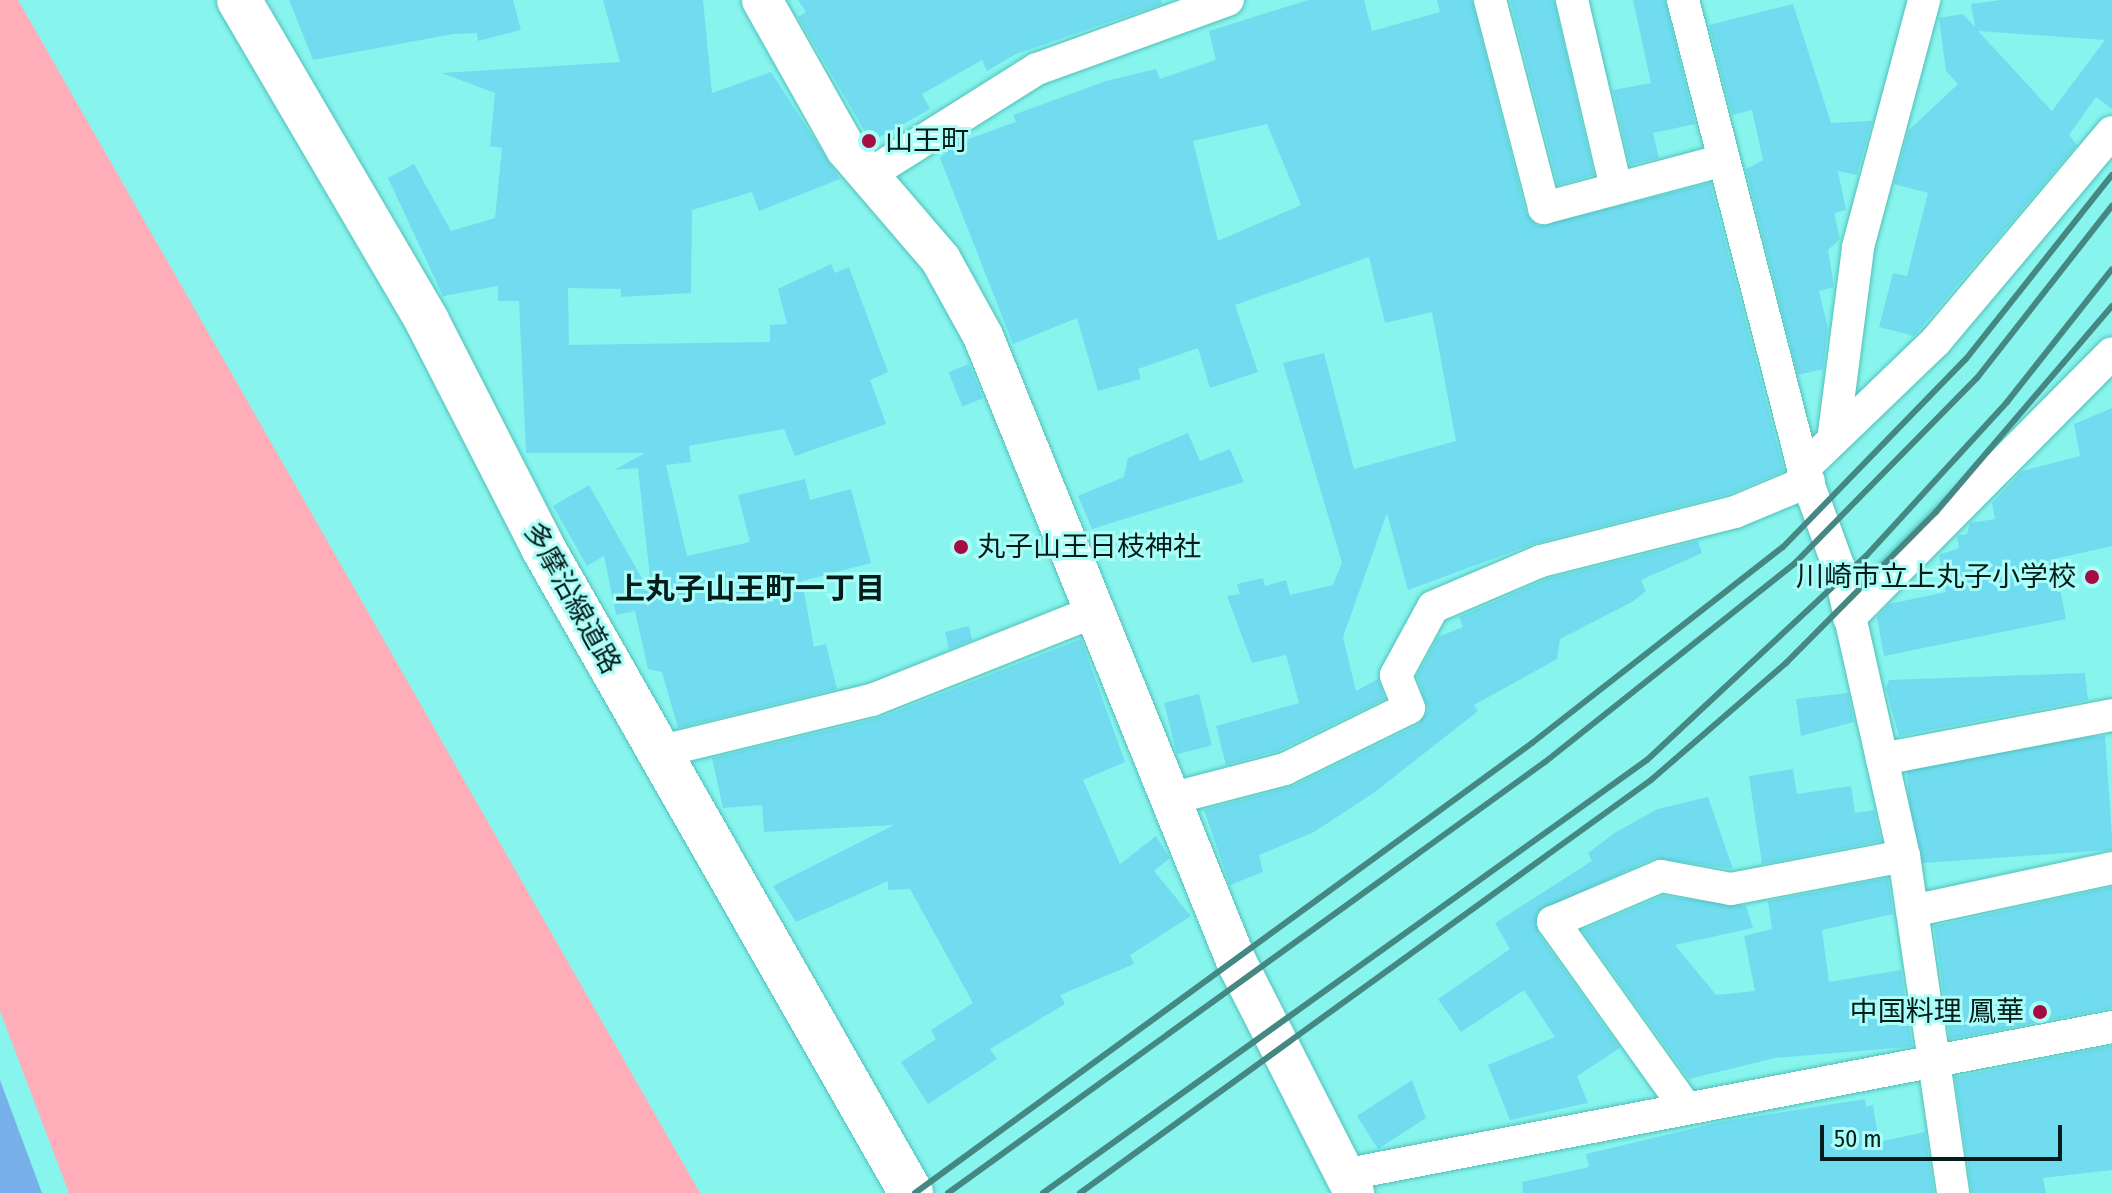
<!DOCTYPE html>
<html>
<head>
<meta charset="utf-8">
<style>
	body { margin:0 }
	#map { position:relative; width:2112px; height:1193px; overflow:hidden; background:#88f4ee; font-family:"Fira Sans Condensed","Noto Sans JP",sans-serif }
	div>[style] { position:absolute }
	.green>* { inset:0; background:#ffadb8 }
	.water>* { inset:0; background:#78b0e9 }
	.building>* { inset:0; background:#71dcef; transform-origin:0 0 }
	.roads { filter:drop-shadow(0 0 2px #51c0ba) drop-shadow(0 0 2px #51c0ba) }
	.minor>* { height:32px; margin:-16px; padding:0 16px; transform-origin:16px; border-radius:16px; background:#fff }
	.tertiary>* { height:40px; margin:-20px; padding:0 20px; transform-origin:20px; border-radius:20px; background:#fff }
	.primary>* { height:44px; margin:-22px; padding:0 22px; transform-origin:22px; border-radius:22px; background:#fff }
	.rail>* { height:6px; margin:-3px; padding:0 3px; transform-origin:3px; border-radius:3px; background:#458783 }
	.dots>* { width:22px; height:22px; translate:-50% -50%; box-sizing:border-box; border:4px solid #abfef8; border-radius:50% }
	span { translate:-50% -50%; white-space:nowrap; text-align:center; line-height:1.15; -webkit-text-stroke:6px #abfef8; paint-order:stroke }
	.poi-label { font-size:28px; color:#041c1a }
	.left { translate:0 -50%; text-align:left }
	.right { translate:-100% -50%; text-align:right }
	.street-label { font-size:28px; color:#041c1a }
	.neighbourhood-label { font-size:30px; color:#041c1a; font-weight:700 }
	.scale { position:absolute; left:1820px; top:1125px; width:242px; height:36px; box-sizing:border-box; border:4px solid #041c1a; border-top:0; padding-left:10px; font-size:24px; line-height:28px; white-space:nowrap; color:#041c1a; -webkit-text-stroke:6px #abfef8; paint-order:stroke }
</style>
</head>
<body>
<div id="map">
	<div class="green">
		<div style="clip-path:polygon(0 0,18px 0,700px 1193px,69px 1193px,0 1011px)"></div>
	</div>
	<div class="water">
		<div style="clip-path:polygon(0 1080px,42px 1193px,0 1193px)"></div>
	</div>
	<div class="building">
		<div style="clip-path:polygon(289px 0,513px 0,521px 30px,478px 41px,477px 33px,453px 34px,313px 60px)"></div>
		<div style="clip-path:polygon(603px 0,703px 0,712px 93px,771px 72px,840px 179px,759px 211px,752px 192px,692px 210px,691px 293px,621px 297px,621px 289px,568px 288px,569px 345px,770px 342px,770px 325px,787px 324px,778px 289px,831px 264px,835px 273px,849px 267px,888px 372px,870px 380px,886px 424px,795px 456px,784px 429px,689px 446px,691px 462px,666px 465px,687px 556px,750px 542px,738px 495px,805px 479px,810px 500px,851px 489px,871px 563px,802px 581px,814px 647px,826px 644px,837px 689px,678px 728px,662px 672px,648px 669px,635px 611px,616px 615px,604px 556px,587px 566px,553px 506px,589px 485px,652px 596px,638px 468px,614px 470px,645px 453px,526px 453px,519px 301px,498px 301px,498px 286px,443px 296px,388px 178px,414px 164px,451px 231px,495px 218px,502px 148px,490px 146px,495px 93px,442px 73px,620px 62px)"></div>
		<div style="clip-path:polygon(798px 0,1161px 0,1162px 4px,1016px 54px,987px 71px,982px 60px,922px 94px,930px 109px,871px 142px,798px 17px,806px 12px)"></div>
		<div style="clip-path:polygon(evenodd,1308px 0,1364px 0,1372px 31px,1440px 12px,1437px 0,1472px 0,1526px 213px,1538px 226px,1710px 183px,1784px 471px,1729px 494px,1536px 543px,1408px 590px,1387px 513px,1343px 637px,1356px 691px,1378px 679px,1385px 699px,1278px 751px,1226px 765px,1216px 726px,1299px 703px,1286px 655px,1252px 663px,1227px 596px,1240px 594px,1237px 584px,1263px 578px,1265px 586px,1286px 580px,1290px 595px,1333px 585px,1342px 563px,1283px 363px,1324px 353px,1354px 469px,1456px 441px,1432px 312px,1385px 323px,1369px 257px,1235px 305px,1258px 372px,1210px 388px,1198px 348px,1138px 369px,1141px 379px,1098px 391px,1077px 318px,1013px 344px,940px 158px,954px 144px,1016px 122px,1013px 115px,1106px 81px,1156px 69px,1160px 79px,1216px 60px,1209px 31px,1308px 0,1267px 124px,1301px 205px,1218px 241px,1193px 141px,1267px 124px)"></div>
		<div style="clip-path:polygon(1510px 0,1554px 0,1594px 175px,1558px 185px)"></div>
		<div style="clip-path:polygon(1633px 0,1665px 0,1695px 124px,1653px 133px,1659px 158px,1630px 165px,1613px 90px,1651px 83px)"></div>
		<div style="clip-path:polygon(evenodd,2001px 0,2112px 0,2112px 109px,2096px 97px,2069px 135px,2077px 145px,1914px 336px,1879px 327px,1893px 273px,1907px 276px,1928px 193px,1894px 184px,1909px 130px,1958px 84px,1946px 71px,1939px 18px,1963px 14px,1975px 27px,1971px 4px,2001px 0,1978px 31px,2105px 40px,2052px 111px,1978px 31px)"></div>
		<div style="clip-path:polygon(1793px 4px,1831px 123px,1872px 121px,1857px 175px,1838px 171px,1846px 210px,1834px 213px,1840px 239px,1828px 250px,1834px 287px,1819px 291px,1828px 328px,1823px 369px,1798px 375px,1746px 169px,1763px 160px,1752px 110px,1732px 115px,1709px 25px)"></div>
		<div style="left:969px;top:364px;width:37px;height:22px;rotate:68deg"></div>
		<div style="clip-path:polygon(2112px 408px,2112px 546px,2054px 559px,2066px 619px,1884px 656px,1877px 617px,1889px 604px,1946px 592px,1939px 555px,1959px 548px,1957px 536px,1967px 534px,1970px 523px,1995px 519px,1992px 503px,2022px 471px,2080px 456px,2074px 424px)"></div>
		<div style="clip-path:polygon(1188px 433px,1200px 461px,1230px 449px,1244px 482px,1092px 529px,1078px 496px,1124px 477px,1128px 458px)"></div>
		<div style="clip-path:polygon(1698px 541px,1702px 553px,1641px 580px,1646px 591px,1632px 602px,1560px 639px,1557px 659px,1474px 705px,1478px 711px,1375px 792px,1314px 832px,1259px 855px,1263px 872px,1230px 885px,1204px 810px,1293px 786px,1418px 725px,1428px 710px,1417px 676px,1438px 637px,1463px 627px,1459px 617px,1547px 579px)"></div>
		<div style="clip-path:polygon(969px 626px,972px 640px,949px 649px,945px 632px)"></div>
		<div style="clip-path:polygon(1081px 639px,1125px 762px,1083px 780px,1120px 864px,1156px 836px,1170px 858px,1154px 871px,1191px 916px,1130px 955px,1134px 964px,1060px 995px,1065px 1004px,990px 1049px,997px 1059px,928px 1104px,901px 1062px,936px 1039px,931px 1030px,973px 1003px,910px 889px,888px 890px,888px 881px,796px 922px,773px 886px,894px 825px,764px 832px,762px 805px,723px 808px,712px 758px,879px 718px)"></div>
		<div style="clip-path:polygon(2085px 673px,2088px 700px,1899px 736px,1886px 688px,1889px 680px)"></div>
		<div style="clip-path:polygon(1848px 693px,1854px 722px,1801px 736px,1796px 699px)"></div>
		<div style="left:1199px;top:694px;width:53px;height:36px;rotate:76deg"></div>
		<div style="left:2105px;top:736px;width:114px;height:200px;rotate:86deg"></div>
		<div style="clip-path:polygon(1793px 769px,1797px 794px,1851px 786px,1855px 813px,1874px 810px,1881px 841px,1762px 864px,1749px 776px)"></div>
		<div style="clip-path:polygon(1708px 797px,1733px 869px,1654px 858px,1537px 913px,1538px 933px,1620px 1048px,1577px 1076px,1588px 1103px,1510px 1120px,1488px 1065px,1555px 1037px,1524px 990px,1461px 1032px,1438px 999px,1510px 949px,1495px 923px,1592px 861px,1588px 853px,1616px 832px,1658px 809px)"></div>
		<div style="clip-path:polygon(1888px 878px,1893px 914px,1822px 930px,1829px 982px,1901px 970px,1912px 1046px,1907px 1047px,1775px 1058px,1689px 1079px,1582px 930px,1663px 896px,1746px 906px,1753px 928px,1675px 945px,1716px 995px,1755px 991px,1744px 936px,1772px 929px,1768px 901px)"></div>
		<div style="clip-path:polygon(2112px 887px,2112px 1008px,1950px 1039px,1934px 926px)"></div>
		<div style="clip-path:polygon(2112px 1046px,2112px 1170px,2043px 1178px,2046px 1193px,1972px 1193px,1955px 1077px)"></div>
		<div style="clip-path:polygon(1412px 1080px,1426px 1118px,1378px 1149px,1357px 1116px)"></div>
		<div style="clip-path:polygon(1865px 1099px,1866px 1107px,1873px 1105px,1879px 1142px,1925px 1132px,1934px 1193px,1523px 1193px,1522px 1182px,1589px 1167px,1586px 1154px,1720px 1122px)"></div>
	</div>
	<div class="roads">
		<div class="minor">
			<div style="left:1490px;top:0;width:215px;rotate:75.4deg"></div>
			<div style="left:1544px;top:208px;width:186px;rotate:-14.9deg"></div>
			<div style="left:1572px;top:0;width:192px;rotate:76.8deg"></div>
			<div style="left:1683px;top:0;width:484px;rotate:75.6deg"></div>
			<div style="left:1803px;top:469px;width:105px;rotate:70deg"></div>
			<div style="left:1839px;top:568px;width:295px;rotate:77.3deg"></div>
			<div style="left:1904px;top:856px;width:341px;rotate:81.7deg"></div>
			<div style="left:870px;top:174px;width:197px;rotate:-32.2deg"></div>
			<div style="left:1037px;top:69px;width:203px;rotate:-19.9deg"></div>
			<div style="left:1834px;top:433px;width:188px;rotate:-82.6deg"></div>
			<div style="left:1858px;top:247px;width:256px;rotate:-75deg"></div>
			<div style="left:1803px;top:469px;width:185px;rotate:-43.9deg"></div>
			<div style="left:1936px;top:341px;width:273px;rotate:-49.9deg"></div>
			<div style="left:1849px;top:618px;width:373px;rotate:-45.2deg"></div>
			<div style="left:658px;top:752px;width:220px;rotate:-13.7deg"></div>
			<div style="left:872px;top:700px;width:236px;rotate:-21.7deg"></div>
			<div style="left:1882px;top:759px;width:234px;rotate:-10.8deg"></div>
			<div style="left:1170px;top:799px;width:119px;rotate:-14.6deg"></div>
			<div style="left:1285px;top:769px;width:138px;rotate:-26.2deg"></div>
			<div style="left:1409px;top:708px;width:35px;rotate:-112deg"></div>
			<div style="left:1396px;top:675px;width:77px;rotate:-61.4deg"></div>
			<div style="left:1433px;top:607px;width:117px;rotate:-23.1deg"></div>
			<div style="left:1541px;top:561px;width:200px;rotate:-14.2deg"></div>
			<div style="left:1735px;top:512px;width:80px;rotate:-22.7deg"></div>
			<div style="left:1912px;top:911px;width:205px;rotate:-12.1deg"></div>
			<div style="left:1683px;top:1104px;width:224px;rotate:-125.5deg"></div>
			<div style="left:1553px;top:922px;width:117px;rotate:-23.1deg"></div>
			<div style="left:1661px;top:876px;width:71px;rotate:10.5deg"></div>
			<div style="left:1731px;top:889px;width:176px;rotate:-10.8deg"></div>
			<div style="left:1343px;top:1175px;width:783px;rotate:-10.89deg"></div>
		</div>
		<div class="tertiary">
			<div style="left:762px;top:0;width:171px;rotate:60.6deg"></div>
			<div style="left:846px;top:149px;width:146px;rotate:49.4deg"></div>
			<div style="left:941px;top:260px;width:87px;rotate:61.1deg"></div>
			<div style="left:983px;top:336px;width:676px;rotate:67.95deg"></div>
			<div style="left:1237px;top:963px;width:258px;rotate:63deg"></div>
		</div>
		<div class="primary">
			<div style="left:239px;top:0;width:372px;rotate:59.6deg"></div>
			<div style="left:427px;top:321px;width:255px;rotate:62.9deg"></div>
			<div style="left:543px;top:548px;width:743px;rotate:60.29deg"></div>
		</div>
	</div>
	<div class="rail">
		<div style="left:915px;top:1193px;width:764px;rotate:-36.1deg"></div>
		<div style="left:1532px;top:743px;width:318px;rotate:-38deg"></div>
		<div style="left:1783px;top:547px;width:262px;rotate:-45.8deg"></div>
		<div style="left:1966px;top:359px;width:235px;rotate:-51.6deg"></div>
		<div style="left:948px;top:1193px;width:736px;rotate:-35.83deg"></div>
		<div style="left:1545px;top:762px;width:320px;rotate:-38.5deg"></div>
		<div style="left:1795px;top:563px;width:260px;rotate:-45.5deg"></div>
		<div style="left:1977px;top:378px;width:219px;rotate:-51.9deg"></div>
		<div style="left:1043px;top:1193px;width:743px;rotate:-35.64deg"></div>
		<div style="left:1647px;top:760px;width:299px;rotate:-43deg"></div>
		<div style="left:1866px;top:556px;width:209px;rotate:-47.5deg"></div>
		<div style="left:2007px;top:402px;width:169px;rotate:-51.7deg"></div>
		<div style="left:1080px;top:1193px;width:705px;rotate:-35.88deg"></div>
		<div style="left:1651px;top:780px;width:179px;rotate:-40.9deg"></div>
		<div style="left:1786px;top:663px;width:213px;rotate:-45.2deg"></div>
		<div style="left:1936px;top:512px;width:271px;rotate:-49.5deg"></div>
	</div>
	<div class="dots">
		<div style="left:869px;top:141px;background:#a50c42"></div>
		<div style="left:961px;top:547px;background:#a50c42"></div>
		<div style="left:2092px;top:577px;background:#a50c42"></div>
		<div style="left:2040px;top:1012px;background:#a50c42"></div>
	</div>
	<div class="poi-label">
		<span class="left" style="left:885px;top:141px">山王町</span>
		<span class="left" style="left:977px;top:547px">丸子山王日枝神社</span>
		<span class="right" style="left:2076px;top:577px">川崎市立上丸子小学校</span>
		<span class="right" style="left:2024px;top:1012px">中国料理 鳳華</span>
	</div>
	<div class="street-label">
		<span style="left:572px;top:598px;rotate:61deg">多摩沿線道路</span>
	</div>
	<div class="neighbourhood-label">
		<span style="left:750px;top:589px">上丸子山王町一丁目</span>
	</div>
	<div class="scale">50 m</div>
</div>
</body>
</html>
